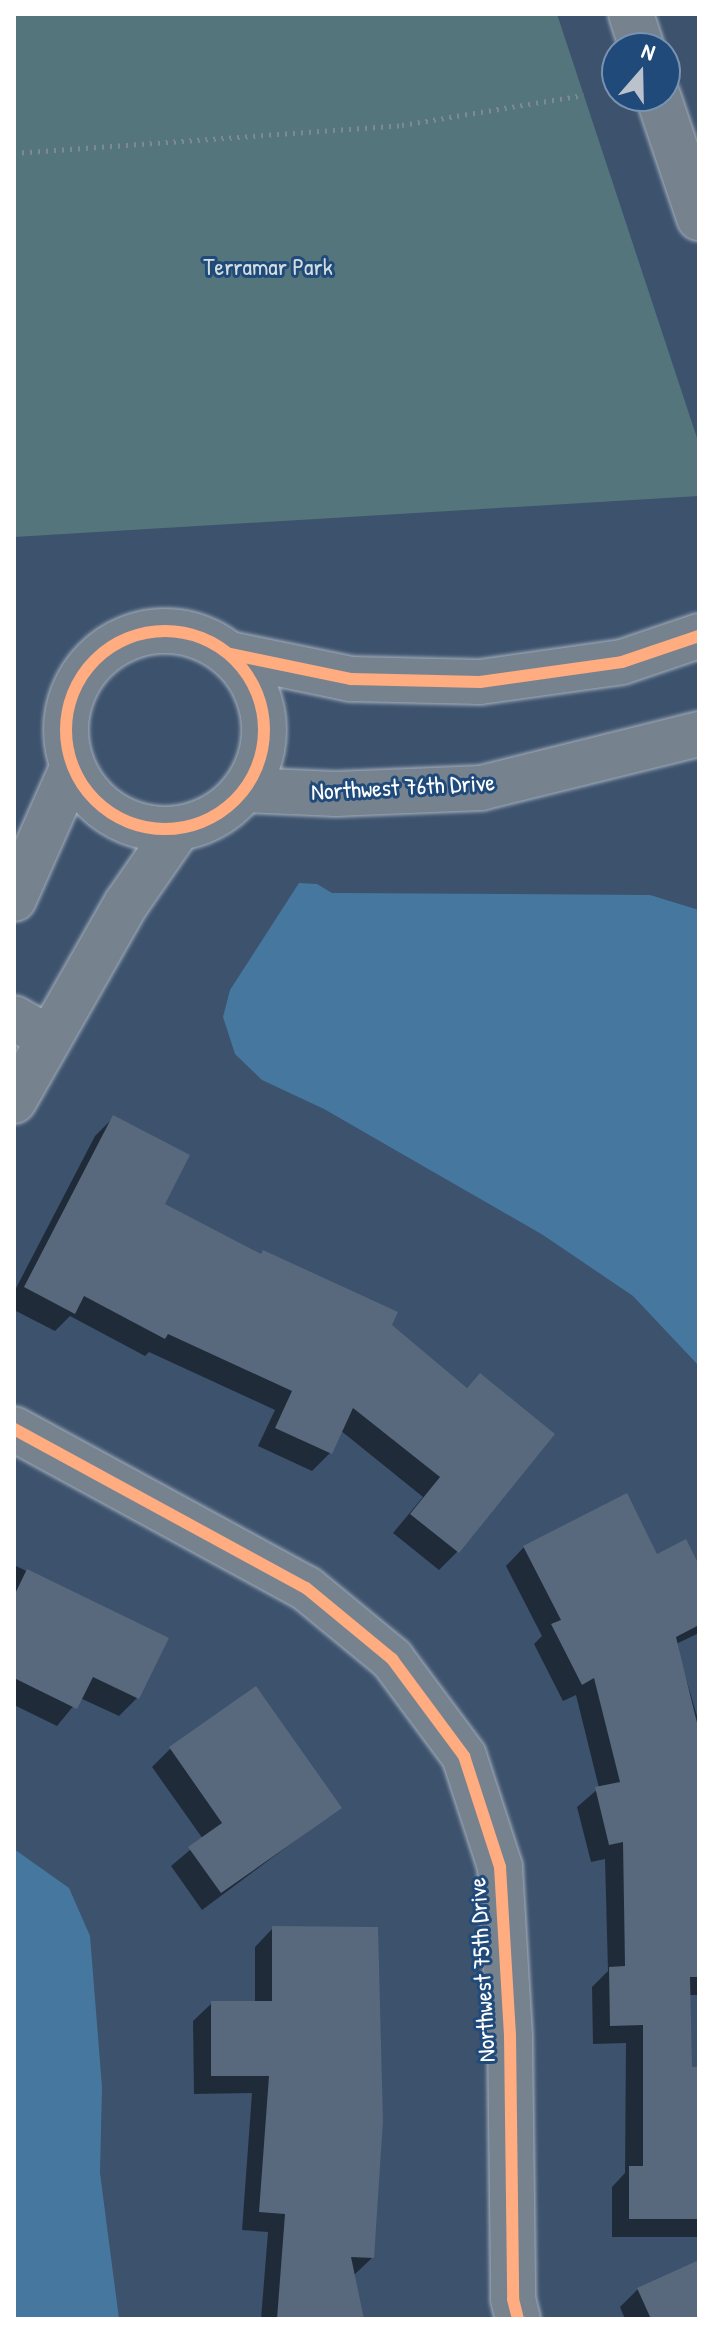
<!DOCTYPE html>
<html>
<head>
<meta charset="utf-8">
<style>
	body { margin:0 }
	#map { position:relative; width:713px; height:2333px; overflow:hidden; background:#3c526d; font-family:"Patrick Hand",sans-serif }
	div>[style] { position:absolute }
	.green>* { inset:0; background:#54757c }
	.water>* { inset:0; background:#46789f }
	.shadow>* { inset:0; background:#0007 }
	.building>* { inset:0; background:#58687d }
	.path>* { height:5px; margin-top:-2.5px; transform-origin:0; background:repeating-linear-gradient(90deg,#7f8996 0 2px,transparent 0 8px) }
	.roads { filter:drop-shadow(0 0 2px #a7b1bd) drop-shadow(0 0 2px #a7b1bd) }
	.minor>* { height:44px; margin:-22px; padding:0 22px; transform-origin:22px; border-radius:22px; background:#77828f }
	.minor>.ring { margin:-22px; padding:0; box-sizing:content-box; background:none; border:44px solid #77828f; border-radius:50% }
	.tertiary>* { height:44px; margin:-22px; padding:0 22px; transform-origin:22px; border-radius:22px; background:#77828f }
	.cycleway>* { height:12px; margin:-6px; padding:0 6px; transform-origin:6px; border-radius:6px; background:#ffac80 }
	.cycleway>.ring { margin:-6px; padding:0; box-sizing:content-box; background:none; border:12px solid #ffac80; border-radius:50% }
	span { translate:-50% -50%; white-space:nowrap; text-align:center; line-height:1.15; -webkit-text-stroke:6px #1f4a7a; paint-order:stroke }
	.park-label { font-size:24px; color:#d5dedf }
	.street-label { font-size:24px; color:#fff }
	.frame { position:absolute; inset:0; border:16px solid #fff; pointer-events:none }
	.north { position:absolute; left:601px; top:32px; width:80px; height:80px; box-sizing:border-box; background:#1f4a7a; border:2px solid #7992af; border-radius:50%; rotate:20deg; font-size:22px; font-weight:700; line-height:32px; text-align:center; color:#fff }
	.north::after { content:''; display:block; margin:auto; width:28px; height:36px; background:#bbc2cc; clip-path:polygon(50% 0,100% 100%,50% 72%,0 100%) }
</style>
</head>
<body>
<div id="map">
	<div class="green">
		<div style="clip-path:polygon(14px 14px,557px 14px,699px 444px,699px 496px,14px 537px)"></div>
	</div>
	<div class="water">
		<div style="clip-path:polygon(299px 883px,317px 884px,332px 893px,650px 895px,699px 910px,699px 1366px,633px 1296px,543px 1235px,324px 1109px,262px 1080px,235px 1054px,223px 1017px,230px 990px)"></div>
		<div style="clip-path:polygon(14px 1849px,69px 1888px,90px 1936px,102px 2087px,100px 2173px,119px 2319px,14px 2319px)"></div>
	</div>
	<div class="shadow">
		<div style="clip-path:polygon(113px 1118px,162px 1205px,390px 1325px,466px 1389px,480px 1375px,457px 1552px,439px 1570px,393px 1533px,423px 1497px,340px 1430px,330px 1453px,312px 1471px,258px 1446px,275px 1410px,149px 1352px,145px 1356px,70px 1316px,55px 1331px,14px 1310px,14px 1292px,95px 1136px)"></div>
		<div style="clip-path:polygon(524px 1547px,656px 1556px,699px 1570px,699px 1633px,676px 1644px,699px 1723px,699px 1995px,688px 1995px,690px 2069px,699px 2069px,699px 2237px,612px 2237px,612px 2187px,625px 2173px,626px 2043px,593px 2044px,592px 1987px,608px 1971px,605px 1859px,591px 1862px,577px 1807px,599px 1788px,576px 1695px,563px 1701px,534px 1644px,542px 1636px,506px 1566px)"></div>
		<div style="clip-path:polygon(14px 1565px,166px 1639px,137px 1698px,119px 1716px,80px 1698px,57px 1726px,14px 1705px)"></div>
		<div style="clip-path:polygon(170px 1749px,339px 1808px,202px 1910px,171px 1866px,203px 1839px,152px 1767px)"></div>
		<div style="clip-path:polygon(273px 1928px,372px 2258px,353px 2276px,362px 2319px,261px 2319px,268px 2232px,242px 2230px,252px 2093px,194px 2094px,193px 2021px,212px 2003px,255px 2003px,255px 1947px)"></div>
		<div style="clip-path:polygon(699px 2263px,699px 2319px,625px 2319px,620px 2307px,638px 2289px)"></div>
	</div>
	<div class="building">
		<div style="clip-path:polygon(113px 1115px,190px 1155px,165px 1204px,261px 1254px,263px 1250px,398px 1312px,392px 1325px,467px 1388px,480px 1373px,555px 1434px,459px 1553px,410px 1514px,440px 1477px,353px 1408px,332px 1454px,275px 1428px,292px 1391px,168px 1334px,165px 1339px,84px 1296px,75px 1314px,24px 1287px)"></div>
		<div style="clip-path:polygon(627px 1493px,657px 1554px,686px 1539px,699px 1565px,699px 1625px,676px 1637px,699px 1731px,699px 1977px,690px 1977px,692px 2067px,699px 2067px,699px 2219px,629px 2219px,629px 2166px,643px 2166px,643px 2025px,610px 2026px,609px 1967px,625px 1966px,623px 1842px,609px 1845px,595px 1787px,620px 1782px,594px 1678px,582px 1685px,551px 1624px,561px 1620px,523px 1546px)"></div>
		<div style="clip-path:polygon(27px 1569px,169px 1638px,139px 1699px,93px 1677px,77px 1709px,14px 1678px,14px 1596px)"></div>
		<div style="clip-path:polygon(256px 1686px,342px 1808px,221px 1893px,188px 1847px,222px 1823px,169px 1747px)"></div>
		<div style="clip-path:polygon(272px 1926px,378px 1927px,383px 2121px,374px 2258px,351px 2257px,364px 2319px,277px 2319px,285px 2214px,259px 2212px,269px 2076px,211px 2076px,211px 2001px,272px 2001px)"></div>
		<div style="clip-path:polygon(699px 2260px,699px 2319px,651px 2319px,637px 2288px)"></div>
	</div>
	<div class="path">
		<div style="left:14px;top:153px;width:389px;rotate:-4.1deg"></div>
		<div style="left:402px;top:125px;width:184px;rotate:-9.4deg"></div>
	</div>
	<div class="roads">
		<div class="minor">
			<div class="ring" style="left:66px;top:631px;width:154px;height:154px"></div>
			<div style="left:230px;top:654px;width:124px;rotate:11.7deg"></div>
			<div style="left:351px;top:679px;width:129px;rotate:1.3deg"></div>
			<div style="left:480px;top:682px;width:143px;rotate:-8deg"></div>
			<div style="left:622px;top:662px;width:81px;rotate:-18.7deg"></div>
			<div style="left:245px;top:790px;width:91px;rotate:2.5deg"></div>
			<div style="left:336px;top:794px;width:145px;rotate:-2.4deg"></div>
			<div style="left:481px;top:788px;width:225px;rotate:-13.9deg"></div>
			<div style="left:14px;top:899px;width:143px;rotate:-66.1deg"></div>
			<div style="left:14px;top:1018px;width:40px;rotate:29.7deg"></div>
			<div style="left:14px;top:1101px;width:227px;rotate:-60.4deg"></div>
			<div style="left:126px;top:904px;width:91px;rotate:-55.3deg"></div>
			<div style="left:14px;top:1429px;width:332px;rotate:28.6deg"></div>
			<div style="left:306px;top:1588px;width:112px;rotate:39.5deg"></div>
			<div style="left:392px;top:1659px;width:121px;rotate:53.4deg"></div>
			<div style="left:464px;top:1756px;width:117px;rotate:72deg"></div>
			<div style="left:500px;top:1867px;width:169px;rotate:86.6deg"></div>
			<div style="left:510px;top:2036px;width:263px;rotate:89.3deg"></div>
			<div style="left:513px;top:2299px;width:21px;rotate:76deg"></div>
		</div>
		<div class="tertiary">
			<div style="left:631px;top:14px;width:36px;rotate:72deg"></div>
			<div style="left:658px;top:96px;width:129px;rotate:71.4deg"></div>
		</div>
	</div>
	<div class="cycleway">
		<div class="ring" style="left:66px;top:631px;width:186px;height:186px"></div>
		<div style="left:230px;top:654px;width:124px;rotate:11.7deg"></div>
		<div style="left:351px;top:679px;width:129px;rotate:1.3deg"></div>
		<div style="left:480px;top:682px;width:143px;rotate:-8deg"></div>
		<div style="left:622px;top:662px;width:81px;rotate:-18.7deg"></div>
		<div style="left:14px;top:1429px;width:332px;rotate:28.6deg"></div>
		<div style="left:306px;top:1588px;width:112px;rotate:39.5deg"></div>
		<div style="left:392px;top:1659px;width:121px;rotate:53.4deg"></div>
		<div style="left:464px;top:1756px;width:117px;rotate:72deg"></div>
		<div style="left:500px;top:1867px;width:169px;rotate:86.6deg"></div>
		<div style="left:510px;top:2036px;width:263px;rotate:89.3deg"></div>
		<div style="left:513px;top:2299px;width:21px;rotate:76deg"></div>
	</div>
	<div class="park-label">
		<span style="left:268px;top:267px">Terramar Park</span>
	</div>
	<div class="street-label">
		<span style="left:403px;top:787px;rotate:-3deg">Northwest 76th Drive</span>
		<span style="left:482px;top:1970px;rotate:-93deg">Northwest 75th Drive</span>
	</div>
	<div class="frame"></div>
	<div class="north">N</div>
</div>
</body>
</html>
